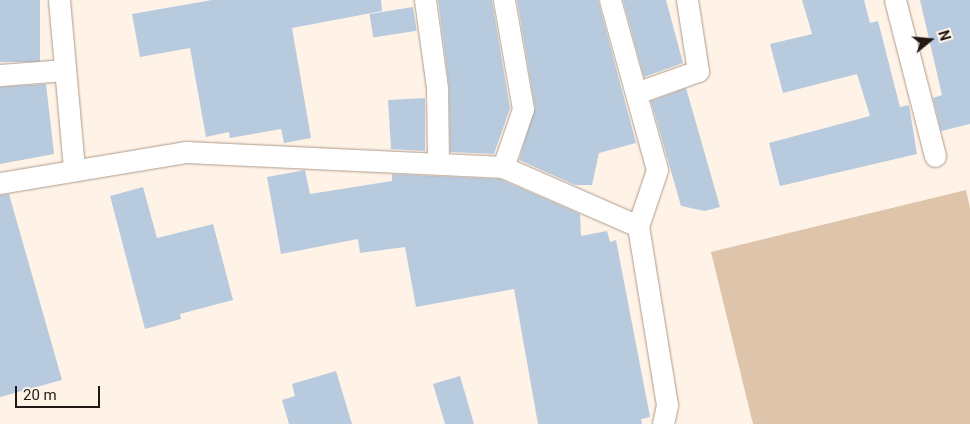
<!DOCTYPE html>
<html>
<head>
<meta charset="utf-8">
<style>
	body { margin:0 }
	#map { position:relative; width:970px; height:424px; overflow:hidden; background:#fff2e7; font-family:Roboto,sans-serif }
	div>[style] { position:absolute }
	.green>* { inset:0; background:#dfc4ac }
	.building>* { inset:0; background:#b8cbde; transform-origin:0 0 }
	.roads { filter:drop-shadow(0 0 1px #ae9b8a) drop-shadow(0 0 1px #ae9b8a) }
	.street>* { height:21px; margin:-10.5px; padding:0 10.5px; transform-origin:10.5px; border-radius:10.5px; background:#fff }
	span { translate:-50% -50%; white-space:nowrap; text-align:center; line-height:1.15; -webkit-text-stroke:5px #fff2e7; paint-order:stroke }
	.north { position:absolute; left:905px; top:15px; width:50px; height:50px; -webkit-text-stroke:4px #fff2e7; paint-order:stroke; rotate:73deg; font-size:14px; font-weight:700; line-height:20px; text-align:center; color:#211a14 }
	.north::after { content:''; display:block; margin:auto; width:18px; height:22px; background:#211a14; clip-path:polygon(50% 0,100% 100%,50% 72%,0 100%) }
	.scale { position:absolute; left:15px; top:386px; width:85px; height:22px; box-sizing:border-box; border:2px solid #211a14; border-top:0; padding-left:6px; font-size:15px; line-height:18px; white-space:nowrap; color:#211a14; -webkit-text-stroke:4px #fff2e7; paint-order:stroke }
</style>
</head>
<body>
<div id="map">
	<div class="green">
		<div style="clip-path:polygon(966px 190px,970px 208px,970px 424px,753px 424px,711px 252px)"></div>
	</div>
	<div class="building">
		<div style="left:0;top:0;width:40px;height:62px"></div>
		<div style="clip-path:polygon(212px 0,381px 0,382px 11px,292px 28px,311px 138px,284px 143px,281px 129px,230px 138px,229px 132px,206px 137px,190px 48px,140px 57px,132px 14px)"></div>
		<div style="clip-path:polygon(438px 0,492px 0,510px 108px,494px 154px,450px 152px,449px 86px)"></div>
		<div style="clip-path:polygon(517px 0,598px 0,636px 143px,599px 153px,592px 185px,575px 185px,519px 160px,535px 107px)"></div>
		<div style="clip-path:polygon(623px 0,666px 0,683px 63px,644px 77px)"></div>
		<div style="clip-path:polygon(802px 0,864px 0,870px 23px,878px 21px,900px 107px,909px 105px,917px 154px,780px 186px,769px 143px,870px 116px,857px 74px,783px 93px,770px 44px,812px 34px)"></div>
		<div style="clip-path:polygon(920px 0,970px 0,970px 124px,941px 131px,933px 98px,942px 95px)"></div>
		<div style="left:413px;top:7px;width:24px;height:44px;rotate:81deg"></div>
		<div style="clip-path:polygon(46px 84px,54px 154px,0 164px,0 87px)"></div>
		<div style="clip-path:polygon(686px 88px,720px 207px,705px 211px,681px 206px,651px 101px)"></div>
		<div style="clip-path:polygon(425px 98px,425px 151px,391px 149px,388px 100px)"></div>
		<div style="clip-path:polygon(305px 170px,310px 194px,392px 181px,392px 174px,500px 179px,580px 214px,581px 236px,607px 231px,610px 242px,616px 240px,650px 417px,641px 419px,642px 424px,538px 424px,514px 289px,416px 307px,405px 247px,360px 253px,358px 239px,281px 254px,267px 177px)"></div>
		<div style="clip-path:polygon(143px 187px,157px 238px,213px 224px,233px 300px,180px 314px,181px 319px,145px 329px,110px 196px)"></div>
		<div style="clip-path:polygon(9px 194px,62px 380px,0 397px,0 195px)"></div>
		<div style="clip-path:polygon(336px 371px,352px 424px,289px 424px,282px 400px,295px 396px,292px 384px)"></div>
		<div style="clip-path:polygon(460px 376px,474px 424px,445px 424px,433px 384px)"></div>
	</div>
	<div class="roads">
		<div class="street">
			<div style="left:59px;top:0;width:168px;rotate:84.9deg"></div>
			<div style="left:425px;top:0;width:89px;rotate:82.2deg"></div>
			<div style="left:437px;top:88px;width:72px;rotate:89.2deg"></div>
			<div style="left:610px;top:0;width:176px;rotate:74.5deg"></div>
			<div style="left:657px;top:170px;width:59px;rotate:108.7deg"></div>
			<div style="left:895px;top:0;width:161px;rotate:75.6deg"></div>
			<div style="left:0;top:75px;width:65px;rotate:-4.4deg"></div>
			<div style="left:636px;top:93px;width:66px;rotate:-19.5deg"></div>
			<div style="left:698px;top:71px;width:72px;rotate:-98.8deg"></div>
			<div style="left:503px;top:167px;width:61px;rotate:-71deg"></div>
			<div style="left:523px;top:109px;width:111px;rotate:-99.9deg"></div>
			<div style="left:0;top:183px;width:189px;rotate:-9.5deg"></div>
			<div style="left:186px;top:152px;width:317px;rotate:2.7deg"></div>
			<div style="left:503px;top:167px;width:147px;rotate:23.6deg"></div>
			<div style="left:638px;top:226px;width:181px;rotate:80.8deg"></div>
			<div style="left:667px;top:405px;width:19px;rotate:102deg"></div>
		</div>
	</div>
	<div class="north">N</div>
	<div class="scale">20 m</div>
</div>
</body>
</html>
